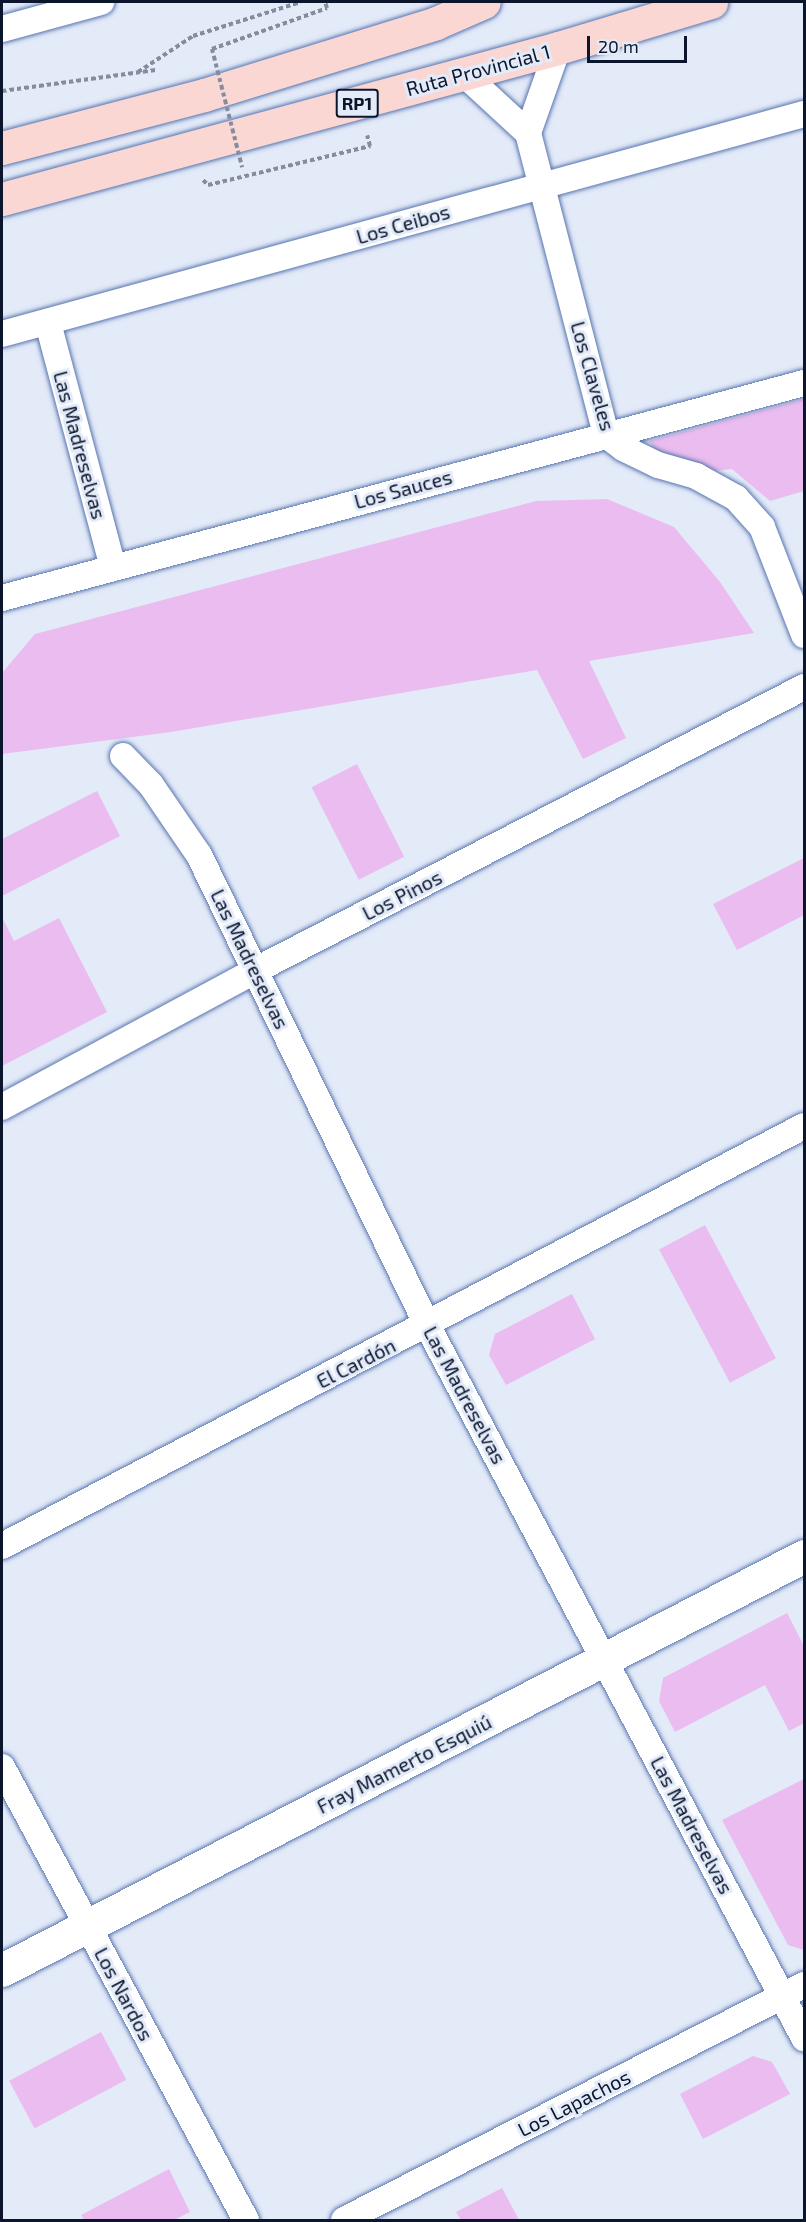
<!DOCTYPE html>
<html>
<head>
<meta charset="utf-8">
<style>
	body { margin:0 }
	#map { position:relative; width:806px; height:2222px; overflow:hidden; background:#e3eaf8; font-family:"Exo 2",sans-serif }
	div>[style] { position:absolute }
	.green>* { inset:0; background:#ebbcef; transform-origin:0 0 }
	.path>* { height:4px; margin-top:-2px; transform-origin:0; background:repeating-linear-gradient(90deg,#848c9e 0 4.5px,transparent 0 7.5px) }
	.roads { filter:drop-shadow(0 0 2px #5775b0) drop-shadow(0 0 2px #5775b0) }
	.street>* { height:26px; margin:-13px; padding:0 13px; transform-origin:13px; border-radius:13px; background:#fff }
	.secondary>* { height:33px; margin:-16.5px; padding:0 16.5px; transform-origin:16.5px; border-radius:16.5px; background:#fff }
	.primary>* { height:33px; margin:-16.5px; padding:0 16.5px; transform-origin:16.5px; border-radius:16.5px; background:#fbd7d4 }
	.path-bridge>* { height:4px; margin-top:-2px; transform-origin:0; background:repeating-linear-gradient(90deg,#848c9e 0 4.5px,transparent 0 7.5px) }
	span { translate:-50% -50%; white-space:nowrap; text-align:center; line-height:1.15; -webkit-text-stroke:6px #e3eaf8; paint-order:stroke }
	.shield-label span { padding:2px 4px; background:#e3eaf8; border:2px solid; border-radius:4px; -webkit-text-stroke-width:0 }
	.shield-label { font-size:18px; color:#0b162d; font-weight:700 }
	.street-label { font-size:20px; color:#0b162d }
	.frame { position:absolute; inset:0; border:3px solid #0b162d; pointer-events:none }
	.scale { position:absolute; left:587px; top:36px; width:100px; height:27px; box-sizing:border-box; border:3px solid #0b162d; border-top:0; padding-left:8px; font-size:18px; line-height:21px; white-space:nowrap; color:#0b162d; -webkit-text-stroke:4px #e3eaf8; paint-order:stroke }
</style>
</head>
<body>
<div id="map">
	<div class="green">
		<div style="clip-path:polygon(804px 399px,804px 491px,770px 501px,732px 469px,700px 472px,659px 455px,649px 441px)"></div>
		<div style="clip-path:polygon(607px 499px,674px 527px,720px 582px,754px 633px,589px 661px,626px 738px,583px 759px,537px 670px,171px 732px,2px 754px,2px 673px,35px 634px,536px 501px)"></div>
		<div style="left:357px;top:764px;width:104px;height:51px;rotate:63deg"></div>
		<div style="clip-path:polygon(97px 791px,120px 836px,2px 896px,2px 839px)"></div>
		<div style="clip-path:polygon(804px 858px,804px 915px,737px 950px,713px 904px)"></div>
		<div style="clip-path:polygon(2px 917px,14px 941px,59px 918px,107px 1012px,2px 1066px)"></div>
		<div style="left:705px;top:1225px;width:151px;height:52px;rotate:62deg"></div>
		<div style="clip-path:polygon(572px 1294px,595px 1339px,506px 1385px,489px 1355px,495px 1334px)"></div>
		<div style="clip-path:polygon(787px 1613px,804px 1646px,804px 1723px,789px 1731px,765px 1685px,675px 1732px,659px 1701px,663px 1678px)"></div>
		<div style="clip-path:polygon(804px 1779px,804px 1950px,788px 1945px,722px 1820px)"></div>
		<div style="left:101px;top:2032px;width:54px;height:104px;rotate:62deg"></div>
		<div style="clip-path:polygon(753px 2056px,772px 2062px,790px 2094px,703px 2139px,680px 2094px)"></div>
		<div style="clip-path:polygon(169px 2169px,190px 2212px,174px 2220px,84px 2220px,81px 2215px)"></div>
		<div style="clip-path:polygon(502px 2188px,519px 2220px,461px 2220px,456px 2212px)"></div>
	</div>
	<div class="path">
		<div style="left:212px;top:49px;width:122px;rotate:-19.6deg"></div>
		<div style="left:327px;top:8px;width:6px;rotate:-108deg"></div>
		<div style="left:138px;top:72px;width:66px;rotate:-33.2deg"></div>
		<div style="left:193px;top:36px;width:113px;rotate:-17.5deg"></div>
		<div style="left:2px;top:91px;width:155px;rotate:-7.8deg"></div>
		<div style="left:203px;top:180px;width:7px;rotate:45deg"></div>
		<div style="left:208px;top:185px;width:167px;rotate:-13.5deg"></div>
		<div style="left:370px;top:146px;width:11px;rotate:-105deg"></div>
	</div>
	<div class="roads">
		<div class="street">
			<div style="left:2px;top:29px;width:103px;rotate:-15.3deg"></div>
			<div style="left:464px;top:74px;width:87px;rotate:42.7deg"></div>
			<div style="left:528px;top:133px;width:312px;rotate:75.5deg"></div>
			<div style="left:606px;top:435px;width:21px;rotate:37deg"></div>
			<div style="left:623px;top:448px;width:39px;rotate:26deg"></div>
			<div style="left:658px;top:465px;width:40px;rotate:16deg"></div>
			<div style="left:696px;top:476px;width:46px;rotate:28.8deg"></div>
			<div style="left:736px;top:498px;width:39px;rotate:48deg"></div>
			<div style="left:762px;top:527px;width:116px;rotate:68.7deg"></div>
			<div style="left:528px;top:133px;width:90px;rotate:-70.6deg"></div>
			<div style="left:48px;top:323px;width:253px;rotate:75.1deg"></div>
			<div style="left:2px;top:334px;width:832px;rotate:-15.34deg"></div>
			<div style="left:2px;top:598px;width:830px;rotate:-15.01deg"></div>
			<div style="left:123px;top:756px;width:40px;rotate:46deg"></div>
			<div style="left:151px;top:785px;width:85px;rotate:55.6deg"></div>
			<div style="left:199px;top:855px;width:522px;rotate:64.12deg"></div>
			<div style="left:427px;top:1325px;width:807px;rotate:62.13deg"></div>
			<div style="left:2px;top:1107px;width:289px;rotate:-28.3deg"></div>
			<div style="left:256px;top:970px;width:617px;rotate:-27.31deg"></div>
			<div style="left:2px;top:1546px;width:905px;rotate:-27.64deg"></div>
			<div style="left:2px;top:1767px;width:515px;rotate:61.69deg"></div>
			<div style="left:344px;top:2220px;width:517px;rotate:-27.06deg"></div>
		</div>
		<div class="secondary">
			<div style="left:2px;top:1970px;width:903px;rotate:-27.3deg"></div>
		</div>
		<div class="primary">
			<div style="left:2px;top:148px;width:209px;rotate:-14.7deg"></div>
			<div style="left:204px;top:95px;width:243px;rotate:-17.2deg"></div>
			<div style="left:436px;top:23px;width:52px;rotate:-23.6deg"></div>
			<div style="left:2px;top:199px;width:576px;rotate:-15.19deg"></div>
			<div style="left:558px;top:48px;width:160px;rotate:-16.7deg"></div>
		</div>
	</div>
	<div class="path-bridge">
		<div style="left:212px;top:49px;width:122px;rotate:75.7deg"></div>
	</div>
	<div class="shield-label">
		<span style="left:357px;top:103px">RP1</span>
	</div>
	<div class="street-label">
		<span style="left:478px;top:70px;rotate:-15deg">Ruta Provincial 1</span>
		<span style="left:403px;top:224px;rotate:-16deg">Los Ceibos</span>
		<span style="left:593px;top:376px;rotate:74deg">Los Claveles</span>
		<span style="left:80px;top:445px;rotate:75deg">Las Madreselvas</span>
		<span style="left:403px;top:489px;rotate:-15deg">Los Sauces</span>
		<span style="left:402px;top:895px;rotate:-27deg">Los Pinos</span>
		<span style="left:250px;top:959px;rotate:64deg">Las Madreselvas</span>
		<span style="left:356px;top:1363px;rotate:-27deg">El Cardón</span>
		<span style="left:465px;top:1395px;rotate:62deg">Las Madreselvas</span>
		<span style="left:404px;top:1764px;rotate:-27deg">Fray Mamerto Esquiú</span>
		<span style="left:692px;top:1825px;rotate:62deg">Las Madreselvas</span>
		<span style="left:124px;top:1994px;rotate:62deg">Los Nardos</span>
		<span style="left:574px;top:2103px;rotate:-27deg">Los Lapachos</span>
	</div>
	<div class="frame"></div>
	<div class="scale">20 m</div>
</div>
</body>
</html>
